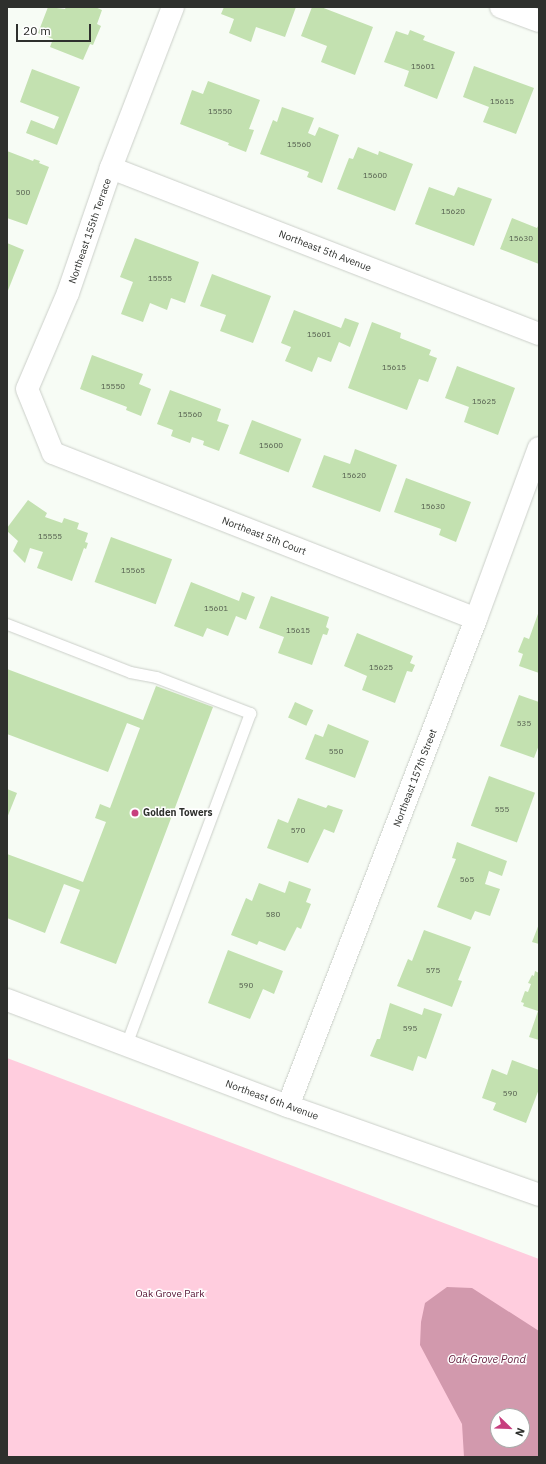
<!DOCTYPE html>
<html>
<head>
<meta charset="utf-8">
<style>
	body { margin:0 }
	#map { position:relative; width:546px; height:1464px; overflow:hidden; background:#f7fcf5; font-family:"IBM Plex Sans",sans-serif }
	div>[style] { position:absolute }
	.green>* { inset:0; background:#ffcdde }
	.water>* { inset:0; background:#d299ad }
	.building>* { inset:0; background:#c3e1b0; transform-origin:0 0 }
	.roads { filter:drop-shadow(0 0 1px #cbcfc9) drop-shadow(0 0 1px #cbcfc9) }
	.lane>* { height:11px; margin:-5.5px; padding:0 5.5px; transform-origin:5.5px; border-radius:5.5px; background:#fff }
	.street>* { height:22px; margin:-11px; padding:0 11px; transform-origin:11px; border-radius:11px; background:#fff }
	.secondary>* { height:22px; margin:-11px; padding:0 11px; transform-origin:11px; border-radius:11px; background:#fff }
	.dots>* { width:11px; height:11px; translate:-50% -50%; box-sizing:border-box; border:2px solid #fff; border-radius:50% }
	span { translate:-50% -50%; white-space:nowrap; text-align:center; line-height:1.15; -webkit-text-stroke:3px #fff; paint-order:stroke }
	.number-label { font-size:8px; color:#535c4e }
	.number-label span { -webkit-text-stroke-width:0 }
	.street-label { font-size:10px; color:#2e302d }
	.poi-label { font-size:10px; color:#2e302d; font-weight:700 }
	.left { translate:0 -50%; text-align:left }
	.park-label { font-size:10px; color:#520e2f }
	.water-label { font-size:11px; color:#6a2644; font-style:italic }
	.frame { position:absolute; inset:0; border:8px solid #2e302d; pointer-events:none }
	.north { position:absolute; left:490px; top:1408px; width:40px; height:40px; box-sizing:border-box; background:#fff; border:1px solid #abacab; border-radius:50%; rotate:113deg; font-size:11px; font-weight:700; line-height:16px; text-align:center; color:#2e302d }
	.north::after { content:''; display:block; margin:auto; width:14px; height:18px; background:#c73f7e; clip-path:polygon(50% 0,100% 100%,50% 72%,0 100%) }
	.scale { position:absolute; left:16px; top:24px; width:75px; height:18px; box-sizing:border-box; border:2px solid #2e302d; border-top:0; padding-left:5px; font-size:12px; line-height:14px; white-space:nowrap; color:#2e302d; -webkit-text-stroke:3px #fff; paint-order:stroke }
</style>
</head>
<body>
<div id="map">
	<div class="green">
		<div style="clip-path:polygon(evenodd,7px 1058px,539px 1259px,539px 1457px,7px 1457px,7px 1058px,498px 1416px,522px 1416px,522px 1440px,498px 1440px,498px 1416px)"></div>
	</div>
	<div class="water">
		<div style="clip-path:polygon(evenodd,447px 1287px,472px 1288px,539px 1331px,539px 1457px,464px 1457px,462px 1424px,420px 1345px,421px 1322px,425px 1303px,447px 1287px,498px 1416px,522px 1416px,522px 1440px,498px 1440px,498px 1416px)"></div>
	</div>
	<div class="building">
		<div style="clip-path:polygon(48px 7px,65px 9px,66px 7px,95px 7px,102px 10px,97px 24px,101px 26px,93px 45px,90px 44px,83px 60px,50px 47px,53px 39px,38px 33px)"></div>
		<div style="clip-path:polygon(224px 7px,296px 7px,285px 37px,256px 27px,251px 42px,229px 33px,234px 19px,221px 14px)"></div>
		<div style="clip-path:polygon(312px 7px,321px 7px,373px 27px,355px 75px,321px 62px,327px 46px,301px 36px)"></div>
		<div style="clip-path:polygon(410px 30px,425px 36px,423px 40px,455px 52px,437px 99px,404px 86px,409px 71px,384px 62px,396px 31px,408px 35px)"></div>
		<div style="clip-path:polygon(474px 66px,534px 88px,516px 134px,483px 122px,489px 107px,463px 97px)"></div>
		<div style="clip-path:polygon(32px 69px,80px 87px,57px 145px,26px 133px,31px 120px,54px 129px,59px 117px,20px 102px)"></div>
		<div style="clip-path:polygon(208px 81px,260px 100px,249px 129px,254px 130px,246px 152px,228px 145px,229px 143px,180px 124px,192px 90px,203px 94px)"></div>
		<div style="clip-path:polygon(282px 107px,314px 118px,308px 133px,315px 136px,319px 127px,339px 135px,322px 183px,307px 177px,309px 172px,260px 154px,273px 120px,277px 122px)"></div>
		<div style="clip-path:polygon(358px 147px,378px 155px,379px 151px,413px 164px,395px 211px,337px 189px,349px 158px,353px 159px)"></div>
		<div style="clip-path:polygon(7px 151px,33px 161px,34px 159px,40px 161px,39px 163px,49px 167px,27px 225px,7px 218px)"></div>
		<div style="clip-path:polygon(429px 187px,454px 196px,458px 187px,492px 199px,474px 246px,415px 224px)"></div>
		<div style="clip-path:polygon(512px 218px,537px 228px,539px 224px,539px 264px,500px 249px)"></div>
		<div style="clip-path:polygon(135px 238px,199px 262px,185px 303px,171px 298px,167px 310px,150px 303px,143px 322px,121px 314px,133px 282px,120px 277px)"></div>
		<div style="clip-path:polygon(7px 243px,24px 250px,7px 293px)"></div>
		<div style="clip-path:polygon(212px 274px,271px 296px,253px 343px,220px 331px,226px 315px,200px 306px)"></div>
		<div style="clip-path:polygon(294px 310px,341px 328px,345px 318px,359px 323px,350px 347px,339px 342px,331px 362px,318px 357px,312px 372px,285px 361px,291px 347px,281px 343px)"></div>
		<div style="clip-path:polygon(372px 322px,401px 333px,400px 338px,431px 350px,429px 355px,437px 358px,428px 382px,419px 379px,407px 410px,348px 388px)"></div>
		<div style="clip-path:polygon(92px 355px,143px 374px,139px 384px,151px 389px,141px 416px,126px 410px,127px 407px,80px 389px)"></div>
		<div style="clip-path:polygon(457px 366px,515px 388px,498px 435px,464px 422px,469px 407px,445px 398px)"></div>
		<div style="clip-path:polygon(170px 390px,221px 409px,217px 421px,229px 425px,219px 451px,203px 445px,204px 441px,192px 437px,190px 443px,171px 436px,173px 430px,157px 424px)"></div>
		<div style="left:252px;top:420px;width:53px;height:36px;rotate:21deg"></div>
		<div style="clip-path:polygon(355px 449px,397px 465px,380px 512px,312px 487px,324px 455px,350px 464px)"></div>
		<div style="clip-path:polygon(406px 478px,471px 502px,456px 542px,439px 535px,441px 529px,394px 512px)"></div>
		<div style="clip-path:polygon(28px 500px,47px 513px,45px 517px,62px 523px,64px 518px,79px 523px,77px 529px,88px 533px,85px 542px,88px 543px,86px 549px,84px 548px,72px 581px,37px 568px,43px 552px,30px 548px,25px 563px,13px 551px,18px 541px,7px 531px,7px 528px)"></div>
		<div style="left:111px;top:537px;width:65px;height:48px;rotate:20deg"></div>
		<div style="clip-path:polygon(191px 582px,239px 601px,242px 592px,255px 597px,246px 620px,236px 616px,228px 636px,207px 628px,203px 637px,174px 626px)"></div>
		<div style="clip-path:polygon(271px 596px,329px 617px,326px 627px,329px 629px,327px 635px,323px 634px,312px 665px,278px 653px,284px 637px,259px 628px)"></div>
		<div style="clip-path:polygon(539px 611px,539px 673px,519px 666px,523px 654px,518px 652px,524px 637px,529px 639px)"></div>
		<div style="clip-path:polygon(357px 633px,413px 656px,410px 663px,415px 665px,412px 672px,407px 671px,395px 703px,362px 690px,367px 676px,344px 666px)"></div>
		<div style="clip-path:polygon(7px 669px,143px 720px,156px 686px,213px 707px,116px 964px,60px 943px,80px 890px,64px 884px,45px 933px,7px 918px,7px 854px,83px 882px,106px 822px,95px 818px,100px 804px,110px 808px,140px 728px,127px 723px,108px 772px,7px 734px)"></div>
		<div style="clip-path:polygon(519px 695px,539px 702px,539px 745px,534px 758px,500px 746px)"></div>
		<div style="left:295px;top:702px;width:20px;height:17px;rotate:24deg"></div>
		<div style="clip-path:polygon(328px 724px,369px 741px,355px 778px,305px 759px,315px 734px,323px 737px)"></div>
		<div style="left:489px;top:776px;width:49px;height:53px;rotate:20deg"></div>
		<div style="clip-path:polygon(7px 789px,17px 793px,7px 818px)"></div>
		<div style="clip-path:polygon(298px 798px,326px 808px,328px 805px,343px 810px,334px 833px,324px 829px,308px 863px,267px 848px,278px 819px,288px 823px)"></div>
		<div style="clip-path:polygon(457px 842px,507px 861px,502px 876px,489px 871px,485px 884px,500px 889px,490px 916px,475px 911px,471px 920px,437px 907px,456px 859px,452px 858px)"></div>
		<div style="clip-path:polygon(289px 881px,311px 889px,306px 902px,311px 904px,301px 929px,297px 927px,285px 951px,259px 941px,257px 945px,231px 935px,246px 898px,252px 901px,259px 883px,285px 893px)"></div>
		<div style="clip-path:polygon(539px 924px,539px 944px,532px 942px)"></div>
		<div style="clip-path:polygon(424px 930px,471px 947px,458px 980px,462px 981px,452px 1007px,397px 986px,408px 959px,412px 961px)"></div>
		<div style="clip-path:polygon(228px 950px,283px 971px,274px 994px,263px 989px,250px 1019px,208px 1003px)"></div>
		<div style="clip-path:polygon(535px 971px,539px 973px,539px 1040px,529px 1037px,538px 1011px,523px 1006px,524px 1003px,521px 1002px,525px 991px,528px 992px,531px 984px,528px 983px,532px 975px,534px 976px)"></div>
		<div style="clip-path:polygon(390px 1003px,422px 1015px,424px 1008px,442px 1014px,426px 1059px,418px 1056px,413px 1071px,370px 1056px,377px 1039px,380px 1039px)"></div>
		<div style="clip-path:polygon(512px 1060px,539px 1070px,539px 1089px,526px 1123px,493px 1110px,496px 1103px,482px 1098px,492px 1069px,507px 1075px)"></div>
	</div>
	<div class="roads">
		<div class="lane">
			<div style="left:7px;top:624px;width:132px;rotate:21.3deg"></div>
			<div style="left:130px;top:672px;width:26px;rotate:11deg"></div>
			<div style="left:156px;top:677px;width:101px;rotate:21deg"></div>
			<div style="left:250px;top:713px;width:354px;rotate:110.5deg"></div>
		</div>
		<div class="street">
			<div style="left:173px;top:7px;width:173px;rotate:111.1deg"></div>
			<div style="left:111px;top:168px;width:132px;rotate:109deg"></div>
			<div style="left:68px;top:293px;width:104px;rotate:113.1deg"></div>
			<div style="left:27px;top:389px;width:69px;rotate:67.9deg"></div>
			<div style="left:53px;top:453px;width:454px;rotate:21.4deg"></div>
			<div style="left:501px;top:7px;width:40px;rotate:20.2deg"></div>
			<div style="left:111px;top:168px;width:459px;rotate:21.2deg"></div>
			<div style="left:288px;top:1106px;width:522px;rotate:-68.89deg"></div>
			<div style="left:476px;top:619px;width:182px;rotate:-69.8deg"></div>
		</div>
		<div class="secondary">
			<div style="left:7px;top:1000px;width:300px;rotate:20.7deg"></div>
			<div style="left:288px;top:1106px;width:266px;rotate:19.5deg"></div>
		</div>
	</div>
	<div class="dots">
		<div style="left:135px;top:813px;background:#c73f7e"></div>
	</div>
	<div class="number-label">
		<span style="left:423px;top:67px">15601</span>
		<span style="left:502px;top:102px">15615</span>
		<span style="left:220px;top:112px">15550</span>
		<span style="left:299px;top:145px">15560</span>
		<span style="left:375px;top:176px">15600</span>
		<span style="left:23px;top:193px">500</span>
		<span style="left:453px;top:212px">15620</span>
		<span style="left:521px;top:239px">15630</span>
		<span style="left:160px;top:279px">15555</span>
		<span style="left:319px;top:335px">15601</span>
		<span style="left:394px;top:368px">15615</span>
		<span style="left:113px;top:387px">15550</span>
		<span style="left:484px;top:402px">15625</span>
		<span style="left:190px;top:415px">15560</span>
		<span style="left:271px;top:446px">15600</span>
		<span style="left:354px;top:476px">15620</span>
		<span style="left:433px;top:507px">15630</span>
		<span style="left:50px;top:537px">15555</span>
		<span style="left:133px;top:571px">15565</span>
		<span style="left:216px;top:609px">15601</span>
		<span style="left:298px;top:631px">15615</span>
		<span style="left:381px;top:668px">15625</span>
		<span style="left:524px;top:724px">535</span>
		<span style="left:336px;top:752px">550</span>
		<span style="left:502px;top:810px">555</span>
		<span style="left:298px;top:831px">570</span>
		<span style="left:467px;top:880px">565</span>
		<span style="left:273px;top:915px">580</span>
		<span style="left:433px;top:971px">575</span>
		<span style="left:246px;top:986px">590</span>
		<span style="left:410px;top:1029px">595</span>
		<span style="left:510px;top:1094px">590</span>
	</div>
	<div class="street-label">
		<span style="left:90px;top:231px;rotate:-71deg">Northeast 155th Terrace</span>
		<span style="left:325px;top:251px;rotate:21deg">Northeast 5th Avenue</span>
		<span style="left:264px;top:536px;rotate:21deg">Northeast 5th Court</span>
		<span style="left:415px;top:778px;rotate:-69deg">Northeast 157th Street</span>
		<span style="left:272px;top:1100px;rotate:20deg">Northeast 6th Avenue</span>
	</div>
	<div class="poi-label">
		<span class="left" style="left:143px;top:813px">Golden Towers</span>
	</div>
	<div class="park-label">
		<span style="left:170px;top:1294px">Oak Grove Park</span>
	</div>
	<div class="water-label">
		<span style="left:487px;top:1359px">Oak Grove Pond</span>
	</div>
	<div class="frame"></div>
	<div class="north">N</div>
	<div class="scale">20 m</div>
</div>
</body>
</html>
